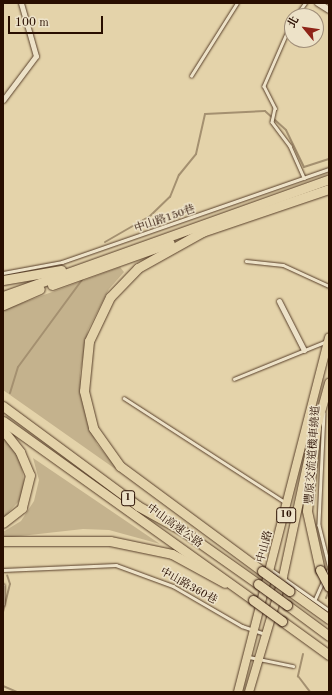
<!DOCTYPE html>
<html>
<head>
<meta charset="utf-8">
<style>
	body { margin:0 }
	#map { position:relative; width:332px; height:695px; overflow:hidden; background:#e4d3aa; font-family:"Old Standard TT","Noto Serif TC",serif }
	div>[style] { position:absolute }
	.green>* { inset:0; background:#c4b28d }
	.stream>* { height:2px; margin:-1px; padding:0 1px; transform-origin:1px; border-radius:1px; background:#a49070 }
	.roads { filter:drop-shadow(0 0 1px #583f2a) drop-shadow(0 0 1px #583f2a) }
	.service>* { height:2.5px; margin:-1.25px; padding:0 1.25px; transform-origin:1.25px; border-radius:1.25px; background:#ede2c8 }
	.minor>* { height:5px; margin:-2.5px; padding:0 2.5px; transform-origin:2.5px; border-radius:2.5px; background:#ede2c8 }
	.tertiary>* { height:6px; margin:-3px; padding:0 3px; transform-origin:3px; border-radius:3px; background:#ede2c8 }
	.primary>* { height:8px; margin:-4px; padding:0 4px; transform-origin:4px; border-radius:4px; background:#e4d3aa }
	.motorway>* { height:9px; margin:-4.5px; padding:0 4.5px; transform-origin:4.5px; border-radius:4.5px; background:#e4d3aa }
	.bridges { filter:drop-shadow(0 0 1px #290e00) drop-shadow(0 0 1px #290e00) }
	.motorway-bridge>* { height:9px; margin:-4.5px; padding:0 4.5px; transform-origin:4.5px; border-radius:4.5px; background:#e4d3aa }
	span { translate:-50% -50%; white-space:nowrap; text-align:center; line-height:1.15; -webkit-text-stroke:3px #ede2c8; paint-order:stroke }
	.shield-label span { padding:1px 3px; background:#ede2c8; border:1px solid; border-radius:3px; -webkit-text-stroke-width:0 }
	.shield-label { font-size:10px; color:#290e00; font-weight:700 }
	.street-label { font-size:11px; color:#290e00 }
	.frame { position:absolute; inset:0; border:4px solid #290e00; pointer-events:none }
	.north { position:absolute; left:284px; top:8px; width:40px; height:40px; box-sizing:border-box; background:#ede2c8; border:1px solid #9f8d78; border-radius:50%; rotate:299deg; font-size:11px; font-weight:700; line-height:16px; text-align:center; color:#290e00 }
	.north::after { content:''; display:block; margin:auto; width:14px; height:18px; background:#8f2418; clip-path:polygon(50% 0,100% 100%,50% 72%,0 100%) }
	.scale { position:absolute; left:8px; top:16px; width:95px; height:18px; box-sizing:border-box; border:2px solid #290e00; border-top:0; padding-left:5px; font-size:12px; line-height:14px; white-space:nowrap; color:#290e00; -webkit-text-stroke:3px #ede2c8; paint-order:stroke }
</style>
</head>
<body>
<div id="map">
	<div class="green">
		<div style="clip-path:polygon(120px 267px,124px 272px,109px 289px,88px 330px,80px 374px,87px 422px,97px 444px,121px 473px,3px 390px,3px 310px)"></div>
		<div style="clip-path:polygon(3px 437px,20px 456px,24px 481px,21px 499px,3px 518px)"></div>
		<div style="clip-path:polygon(33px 458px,160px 544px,109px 530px,83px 529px,3px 538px,3px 532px,21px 521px,34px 501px,39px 480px)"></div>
	</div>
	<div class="stream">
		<div style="left:105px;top:242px;width:52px;rotate:-30deg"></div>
		<div style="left:150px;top:216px;width:28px;rotate:-44deg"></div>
		<div style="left:170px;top:197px;width:24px;rotate:-68deg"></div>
		<div style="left:179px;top:175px;width:27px;rotate:-51deg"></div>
		<div style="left:196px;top:154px;width:41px;rotate:-77.3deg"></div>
		<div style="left:205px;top:114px;width:60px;rotate:-2.9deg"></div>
		<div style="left:265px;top:111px;width:28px;rotate:42deg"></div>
		<div style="left:286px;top:130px;width:41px;rotate:64.1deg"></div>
		<div style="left:304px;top:167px;width:26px;rotate:-18deg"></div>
		<div style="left:10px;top:393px;width:27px;rotate:-73deg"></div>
		<div style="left:18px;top:367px;width:112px;rotate:-53.7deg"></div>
		<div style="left:326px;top:598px;width:8px;rotate:-67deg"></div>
		<div style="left:3px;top:612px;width:29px;rotate:-76deg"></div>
		<div style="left:10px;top:584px;width:9px;rotate:-108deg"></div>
		<div style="left:303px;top:654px;width:23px;rotate:103deg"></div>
		<div style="left:298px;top:676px;width:20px;rotate:53deg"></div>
		<div style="left:3px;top:686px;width:15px;rotate:23deg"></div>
	</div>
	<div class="roads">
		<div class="service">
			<div style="left:296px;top:16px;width:16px;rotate:-55deg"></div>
			<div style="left:292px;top:22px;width:70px;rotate:113.6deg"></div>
			<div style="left:264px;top:86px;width:25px;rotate:63deg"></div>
			<div style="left:275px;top:108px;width:14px;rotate:102deg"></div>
			<div style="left:272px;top:122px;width:30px;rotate:53deg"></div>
			<div style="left:290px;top:146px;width:35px;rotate:66deg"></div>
			<div style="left:191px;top:76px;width:86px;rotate:-57.8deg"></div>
			<div style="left:246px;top:261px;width:37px;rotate:6deg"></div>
			<div style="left:283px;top:265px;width:51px;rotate:24.5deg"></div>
			<div style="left:3px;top:273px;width:60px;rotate:-10.6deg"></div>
			<div style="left:62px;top:262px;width:283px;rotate:-19.2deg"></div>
			<div style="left:234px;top:379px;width:100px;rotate:-22.2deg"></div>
			<div style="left:124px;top:398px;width:192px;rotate:32.9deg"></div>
			<div style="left:324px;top:413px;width:112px;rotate:92.6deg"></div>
			<div style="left:319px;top:525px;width:41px;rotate:76deg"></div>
			<div style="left:3px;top:570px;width:113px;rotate:-2.5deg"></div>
			<div style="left:116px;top:565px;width:61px;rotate:20.2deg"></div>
			<div style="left:173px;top:586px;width:80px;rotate:30.1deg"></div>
			<div style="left:242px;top:626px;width:24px;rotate:19deg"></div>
			<div style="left:272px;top:570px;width:70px;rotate:35.1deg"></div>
			<div style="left:326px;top:575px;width:7px;rotate:-63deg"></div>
			<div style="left:3px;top:585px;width:19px;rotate:90deg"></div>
			<div style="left:315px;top:599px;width:20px;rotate:-66deg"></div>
			<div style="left:249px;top:657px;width:45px;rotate:11.6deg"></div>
		</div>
		<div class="minor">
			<div style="left:3px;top:100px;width:55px;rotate:-53.1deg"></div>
			<div style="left:36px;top:56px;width:55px;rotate:-105.8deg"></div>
			<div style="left:279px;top:301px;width:55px;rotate:63deg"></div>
		</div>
		<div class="tertiary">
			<div style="left:318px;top:3px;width:13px;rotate:32deg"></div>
		</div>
		<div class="primary">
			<div style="left:315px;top:434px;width:53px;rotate:-74.6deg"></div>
			<div style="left:238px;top:692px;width:366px;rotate:-75.6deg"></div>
			<div style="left:249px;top:692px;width:120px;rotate:-73.5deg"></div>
			<div style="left:283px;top:577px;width:129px;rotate:-77.9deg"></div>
		</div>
		<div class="motorway">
			<div style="left:204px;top:231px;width:76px;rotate:150.7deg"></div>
			<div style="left:138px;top:268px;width:40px;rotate:134deg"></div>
			<div style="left:110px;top:297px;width:49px;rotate:115.5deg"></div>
			<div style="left:89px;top:341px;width:50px;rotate:95.7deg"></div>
			<div style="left:84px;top:391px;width:38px;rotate:76deg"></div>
			<div style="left:93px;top:428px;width:47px;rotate:54.6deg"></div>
			<div style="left:120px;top:466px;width:177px;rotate:36.5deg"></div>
			<div style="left:199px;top:233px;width:137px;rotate:-18.7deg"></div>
			<div style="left:3px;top:280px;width:59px;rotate:-9.8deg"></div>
			<div style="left:52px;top:285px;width:125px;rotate:-19.6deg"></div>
			<div style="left:3px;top:296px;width:346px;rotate:-19.7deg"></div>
			<div style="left:3px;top:305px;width:40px;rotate:-23.4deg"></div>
			<div style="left:3px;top:406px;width:168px;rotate:36.5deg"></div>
			<div style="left:138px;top:506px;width:51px;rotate:29.1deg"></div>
			<div style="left:183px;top:531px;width:92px;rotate:35.2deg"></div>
			<div style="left:3px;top:421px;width:307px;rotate:35.6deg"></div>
			<div style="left:316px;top:428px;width:83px;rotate:96.2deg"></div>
			<div style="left:307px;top:511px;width:60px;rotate:77.6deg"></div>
			<div style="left:3px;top:430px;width:28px;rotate:52deg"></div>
			<div style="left:20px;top:452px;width:25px;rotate:67deg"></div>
			<div style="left:30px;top:475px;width:34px;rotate:104deg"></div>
			<div style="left:22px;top:508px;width:24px;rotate:142deg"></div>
			<div style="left:3px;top:541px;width:107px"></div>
			<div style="left:110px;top:541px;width:63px;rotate:11.8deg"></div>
			<div style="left:172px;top:554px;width:60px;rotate:28.7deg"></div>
			<div style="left:290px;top:591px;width:48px;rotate:35.7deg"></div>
			<div style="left:287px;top:605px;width:52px;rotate:36.4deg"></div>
			<div style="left:282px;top:621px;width:58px;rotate:35.9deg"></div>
		</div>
	</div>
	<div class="bridges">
		<div class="motorway-bridge">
			<div style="left:320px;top:570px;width:19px;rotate:62deg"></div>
			<div style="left:262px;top:571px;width:34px;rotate:36deg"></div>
			<div style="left:258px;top:584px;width:36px;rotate:36deg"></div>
			<div style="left:253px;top:600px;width:36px;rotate:36deg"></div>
		</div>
	</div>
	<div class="shield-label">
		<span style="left:128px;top:498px">1</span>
		<span style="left:286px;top:515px">10</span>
	</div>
	<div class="street-label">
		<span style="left:165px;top:220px;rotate:-19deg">中山路150巷</span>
		<span style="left:314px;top:455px;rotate:-86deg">豐原交流道機車繞道</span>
		<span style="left:174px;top:527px;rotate:36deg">中山高速公路</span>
		<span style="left:266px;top:547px;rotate:-75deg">中山路</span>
		<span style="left:188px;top:587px;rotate:29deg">中山路360巷</span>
	</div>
	<div class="frame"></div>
	<div class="north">北</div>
	<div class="scale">100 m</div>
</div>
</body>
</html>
